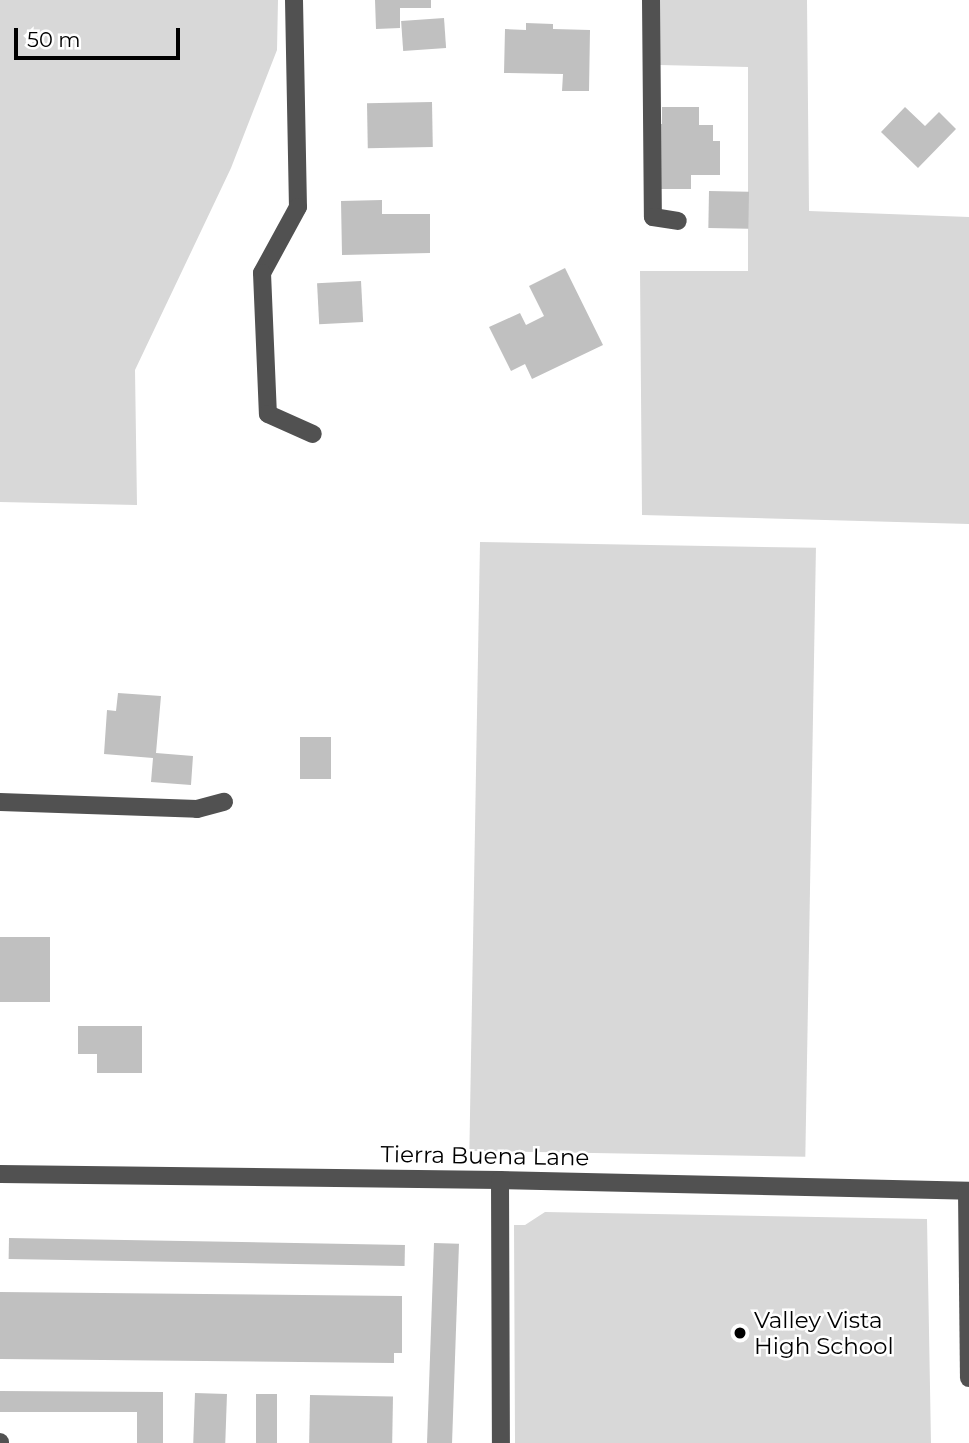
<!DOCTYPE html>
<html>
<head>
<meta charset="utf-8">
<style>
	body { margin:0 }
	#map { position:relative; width:969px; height:1443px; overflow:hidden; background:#fff; font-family:Montserrat,sans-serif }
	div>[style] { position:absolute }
	.green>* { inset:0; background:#d8d8d8; transform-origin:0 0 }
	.building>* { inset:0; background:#c0c0c0; transform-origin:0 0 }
	.minor>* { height:18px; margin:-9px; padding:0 9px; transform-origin:9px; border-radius:9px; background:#515151 }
	.dots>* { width:19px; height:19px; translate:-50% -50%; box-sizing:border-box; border:4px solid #fff; border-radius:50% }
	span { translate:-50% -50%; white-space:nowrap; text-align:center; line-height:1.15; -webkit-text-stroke:5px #fff; paint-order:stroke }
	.street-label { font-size:23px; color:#000 }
	.poi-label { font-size:23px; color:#000 }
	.left { translate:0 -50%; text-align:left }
	.scale { position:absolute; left:14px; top:28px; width:166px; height:32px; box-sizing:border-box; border:4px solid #000; border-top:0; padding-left:9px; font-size:21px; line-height:24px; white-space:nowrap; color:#000; -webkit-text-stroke:5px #fff; paint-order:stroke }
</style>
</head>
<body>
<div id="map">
	<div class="green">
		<div style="clip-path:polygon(0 0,278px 0,277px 50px,231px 168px,135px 370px,137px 505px,0 502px)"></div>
		<div style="clip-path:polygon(659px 0,807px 0,809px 211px,969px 217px,969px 524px,642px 515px,640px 271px,748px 271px,748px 67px,659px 65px)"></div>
		<div style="left:480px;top:542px;width:336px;height:609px;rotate:1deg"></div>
		<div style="clip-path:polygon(545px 1212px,927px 1219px,931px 1443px,515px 1443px,514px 1225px,525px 1225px)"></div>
	</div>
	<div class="building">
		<div style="clip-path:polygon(375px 0,431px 0,431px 8px,400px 8px,400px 28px,376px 29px)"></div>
		<div style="left:444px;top:18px;width:30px;height:43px;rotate:86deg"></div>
		<div style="clip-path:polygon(526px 23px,553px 24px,553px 29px,590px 30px,589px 91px,562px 91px,563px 74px,504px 73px,505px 29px,526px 30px)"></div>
		<div style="left:432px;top:102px;width:45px;height:65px;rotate:89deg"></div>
		<div style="clip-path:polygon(662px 107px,699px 107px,699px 125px,713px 125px,713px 141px,720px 141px,720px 175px,691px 175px,691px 189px,657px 189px,658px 124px,662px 124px)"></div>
		<div style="clip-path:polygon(905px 107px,925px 126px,939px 112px,956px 129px,918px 168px,881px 132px)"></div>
		<div style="left:709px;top:191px;width:40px;height:37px;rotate:1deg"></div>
		<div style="clip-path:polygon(382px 200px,382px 214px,430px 214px,430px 253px,342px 255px,341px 201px)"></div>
		<div style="clip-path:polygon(565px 268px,603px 345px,532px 379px,525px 364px,511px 371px,489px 327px,520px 313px,526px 325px,544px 316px,529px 286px)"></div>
		<div style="left:361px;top:281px;width:41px;height:44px;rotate:87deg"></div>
		<div style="clip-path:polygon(118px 693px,161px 696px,156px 753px,193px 756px,191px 785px,151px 782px,153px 758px,104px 754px,107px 710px,116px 711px)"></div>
		<div style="left:300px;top:737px;width:31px;height:42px"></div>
		<div style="left:50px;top:937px;width:65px;height:50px;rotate:90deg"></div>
		<div style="clip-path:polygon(78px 1026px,142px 1026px,142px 1073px,97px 1073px,97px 1054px,78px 1054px)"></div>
		<div style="left:9px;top:1238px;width:396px;height:21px;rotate:1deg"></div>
		<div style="left:434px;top:1243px;width:25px;height:200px;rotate:2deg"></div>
		<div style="clip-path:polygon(0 1292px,402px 1296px,402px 1353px,394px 1353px,394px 1363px,0 1359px)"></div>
		<div style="clip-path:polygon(0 1391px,163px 1392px,163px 1443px,137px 1443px,137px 1412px,0 1412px)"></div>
		<div style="left:195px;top:1393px;width:32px;height:50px;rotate:2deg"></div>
		<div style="left:256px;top:1394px;width:21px;height:49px"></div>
		<div style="left:310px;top:1395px;width:83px;height:48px;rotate:1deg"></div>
	</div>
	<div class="minor">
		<div style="left:294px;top:0;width:207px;rotate:88.9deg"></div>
		<div style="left:298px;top:207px;width:75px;rotate:118.6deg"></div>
		<div style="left:262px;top:273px;width:141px;rotate:87.6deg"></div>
		<div style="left:268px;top:414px;width:49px;rotate:24deg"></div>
		<div style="left:651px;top:0;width:217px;rotate:89.5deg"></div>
		<div style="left:653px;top:217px;width:25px;rotate:9deg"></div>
		<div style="left:0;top:802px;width:197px;rotate:2deg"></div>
		<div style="left:197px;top:809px;width:28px;rotate:-15deg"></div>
		<div style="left:0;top:1174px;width:500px;rotate:0.69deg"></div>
		<div style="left:500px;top:1180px;width:469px;rotate:1.3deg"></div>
		<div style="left:500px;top:1180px;width:263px;rotate:89.8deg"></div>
		<div style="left:967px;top:1191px;width:187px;rotate:89.4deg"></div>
		<div style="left:0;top:1442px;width:1px;rotate:90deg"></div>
	</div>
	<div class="dots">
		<div style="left:740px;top:1333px;background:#000"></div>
	</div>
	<div class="street-label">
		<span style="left:485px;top:1156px;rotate:1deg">Tierra Buena Lane</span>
	</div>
	<div class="poi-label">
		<span class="left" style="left:754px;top:1333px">Valley Vista<br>High School</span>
	</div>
	<div class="scale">50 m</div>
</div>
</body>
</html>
